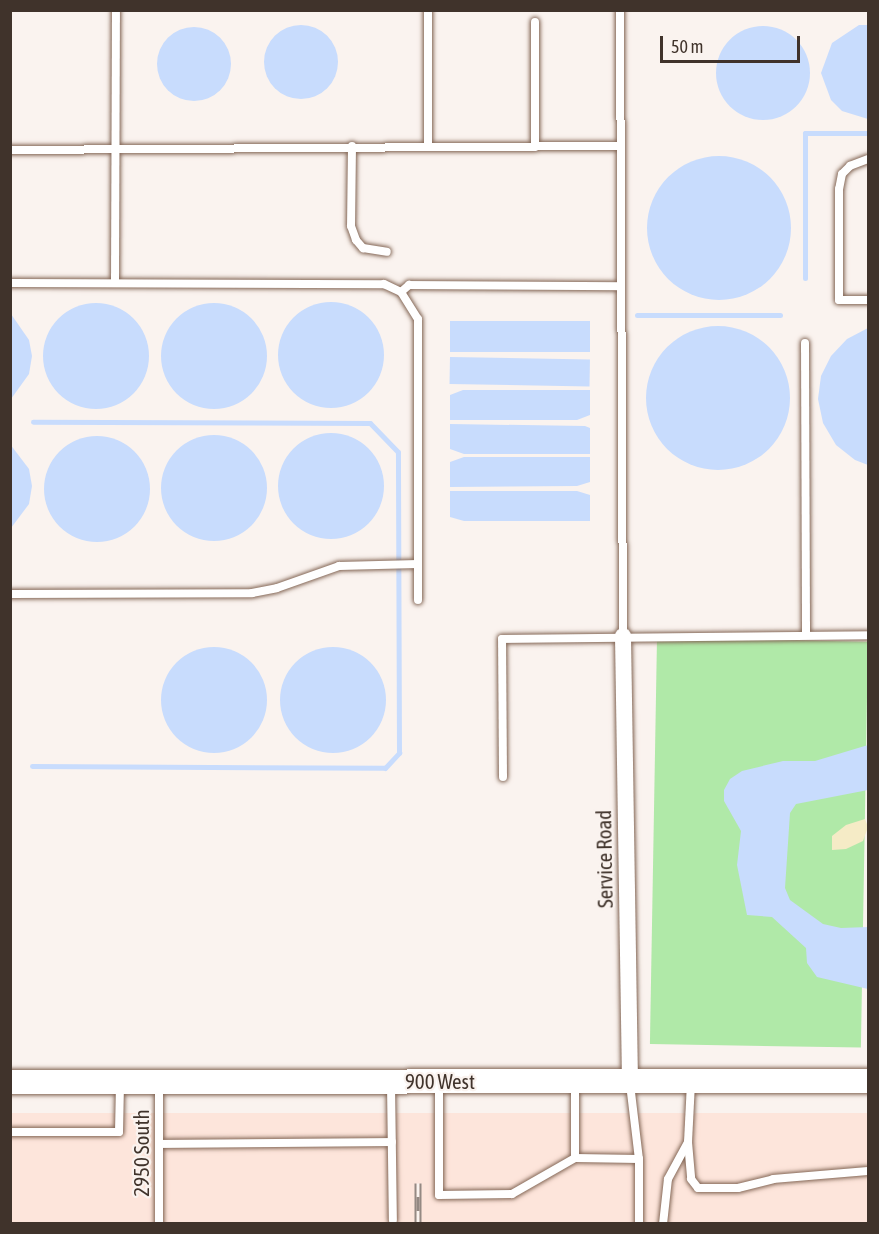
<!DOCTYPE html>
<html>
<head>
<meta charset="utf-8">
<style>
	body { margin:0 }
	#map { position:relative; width:879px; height:1234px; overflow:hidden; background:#faf3ef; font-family:"Asap Condensed",sans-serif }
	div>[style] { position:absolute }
	.industrial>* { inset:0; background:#fde5db; transform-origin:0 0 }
	.green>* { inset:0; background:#b0e9a8; transform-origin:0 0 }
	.sand>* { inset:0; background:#f5ebc6 }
	.water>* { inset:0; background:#c8dcfd; transform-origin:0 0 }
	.round { border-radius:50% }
	.stream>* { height:5px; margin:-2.5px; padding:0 2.5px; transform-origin:2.5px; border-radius:2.5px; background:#c8dcfd }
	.roads { filter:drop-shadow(0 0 2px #846756) drop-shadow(0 0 2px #846756) }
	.service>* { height:8px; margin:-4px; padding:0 4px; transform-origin:4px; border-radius:4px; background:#fff }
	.minor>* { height:16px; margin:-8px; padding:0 8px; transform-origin:8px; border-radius:8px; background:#fff }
	.secondary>* { height:24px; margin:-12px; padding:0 12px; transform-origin:12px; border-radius:12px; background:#fff }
	.rail>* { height:7px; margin-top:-3.5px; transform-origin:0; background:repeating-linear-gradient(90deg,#faf3ef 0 14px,#948983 0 28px); box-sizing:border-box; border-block:2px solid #948983 }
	span { translate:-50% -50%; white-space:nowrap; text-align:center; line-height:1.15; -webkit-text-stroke:4.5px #faf3ef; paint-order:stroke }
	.street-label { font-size:21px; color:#40332b }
	.frame { position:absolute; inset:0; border:12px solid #40332b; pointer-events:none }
	.scale { position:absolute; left:660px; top:36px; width:140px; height:27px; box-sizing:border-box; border:3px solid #40332b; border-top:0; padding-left:8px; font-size:18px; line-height:21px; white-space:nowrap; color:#40332b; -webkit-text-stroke:4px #faf3ef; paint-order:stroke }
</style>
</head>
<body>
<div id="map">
	<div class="industrial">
		<div style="left:11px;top:1113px;width:857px;height:111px"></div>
	</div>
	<div class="green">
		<div style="left:657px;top:638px;width:211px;height:406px;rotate:1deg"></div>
	</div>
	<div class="sand">
		<div style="clip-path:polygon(865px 819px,868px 827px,863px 841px,846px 849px,832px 850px,832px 836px,846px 825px)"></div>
	</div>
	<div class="water">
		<div style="clip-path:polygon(859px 25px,868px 25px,868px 119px,842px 111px,831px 100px,821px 73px,832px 43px)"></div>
		<div class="round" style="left:264px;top:25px;width:74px;height:74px"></div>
		<div class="round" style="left:716px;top:26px;width:94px;height:94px"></div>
		<div class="round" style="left:157px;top:27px;width:74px;height:74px"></div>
		<div class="round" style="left:647px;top:156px;width:144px;height:144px"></div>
		<div class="round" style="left:278px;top:302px;width:106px;height:106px"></div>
		<div class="round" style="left:161px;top:303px;width:106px;height:106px"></div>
		<div class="round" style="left:43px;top:303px;width:106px;height:106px"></div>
		<div style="clip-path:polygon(11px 314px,29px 340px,32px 356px,29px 374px,11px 399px)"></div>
		<div style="left:450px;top:321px;width:140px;height:31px"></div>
		<div class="round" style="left:646px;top:326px;width:144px;height:144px"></div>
		<div style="clip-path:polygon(868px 328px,868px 465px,855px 460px,836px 445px,823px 423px,818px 399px,821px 376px,831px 356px,847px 339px)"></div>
		<div style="left:450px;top:357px;width:140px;height:27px;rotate:1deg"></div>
		<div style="clip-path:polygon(463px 390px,590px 390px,590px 415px,577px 420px,450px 420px,450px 395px)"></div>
		<div style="clip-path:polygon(450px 424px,585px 426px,590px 428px,590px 454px,464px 454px,450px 449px)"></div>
		<div class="round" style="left:278px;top:433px;width:106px;height:106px"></div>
		<div class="round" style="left:161px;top:435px;width:106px;height:106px"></div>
		<div class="round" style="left:44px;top:436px;width:106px;height:106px"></div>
		<div style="clip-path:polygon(10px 444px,29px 469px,32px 486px,29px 504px,11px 528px)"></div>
		<div style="clip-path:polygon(464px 457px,590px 457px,590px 482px,577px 486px,450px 487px,450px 462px)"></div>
		<div style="clip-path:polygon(450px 491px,577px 491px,590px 495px,590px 521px,464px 521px,450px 517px)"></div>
		<div class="round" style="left:280px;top:647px;width:106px;height:106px"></div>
		<div class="round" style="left:161px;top:647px;width:106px;height:106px"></div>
		<div style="clip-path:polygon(868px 745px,868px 790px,796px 804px,790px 813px,785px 888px,790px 900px,823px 924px,841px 928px,868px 927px,868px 989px,817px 977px,807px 963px,806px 948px,772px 917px,747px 915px,737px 865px,741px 831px,724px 801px,724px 790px,730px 779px,742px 771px,783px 761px,815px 761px)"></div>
	</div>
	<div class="stream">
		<div style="left:805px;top:278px;width:145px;rotate:-90deg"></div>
		<div style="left:805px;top:133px;width:63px"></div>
		<div style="left:637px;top:315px;width:143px"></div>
		<div style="left:32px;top:766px;width:353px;rotate:0.3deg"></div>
		<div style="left:385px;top:768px;width:21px;rotate:-47deg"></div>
		<div style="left:399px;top:753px;width:301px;rotate:-90.2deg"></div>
		<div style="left:398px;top:452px;width:40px;rotate:-134deg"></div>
		<div style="left:370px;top:423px;width:337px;rotate:-179.8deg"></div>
	</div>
	<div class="roads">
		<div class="service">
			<div style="left:428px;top:10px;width:137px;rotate:90deg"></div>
			<div style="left:620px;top:10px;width:626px;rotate:89.73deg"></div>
			<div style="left:352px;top:146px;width:80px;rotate:90.7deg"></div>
			<div style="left:351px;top:226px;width:15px;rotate:70deg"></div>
			<div style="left:356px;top:240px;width:11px;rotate:49deg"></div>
			<div style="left:363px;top:248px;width:24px;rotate:9deg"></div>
			<div style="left:535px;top:147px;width:125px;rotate:-90deg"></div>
			<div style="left:10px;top:150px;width:611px;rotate:-0.38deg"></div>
			<div style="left:868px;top:159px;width:19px;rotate:159deg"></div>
			<div style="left:850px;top:166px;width:11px;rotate:135deg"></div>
			<div style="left:842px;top:174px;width:15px;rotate:101deg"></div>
			<div style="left:839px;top:189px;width:111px;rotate:90deg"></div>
			<div style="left:839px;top:300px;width:29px"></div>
			<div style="left:10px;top:283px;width:374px;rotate:0.2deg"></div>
			<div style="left:384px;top:284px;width:19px;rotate:25deg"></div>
			<div style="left:401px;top:292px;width:32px;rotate:58deg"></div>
			<div style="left:418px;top:319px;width:245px;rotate:90deg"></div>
			<div style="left:115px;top:283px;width:273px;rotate:-89.8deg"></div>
			<div style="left:401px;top:292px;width:11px;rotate:-41deg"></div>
			<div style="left:409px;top:285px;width:212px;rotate:0.3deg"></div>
			<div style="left:805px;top:343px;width:292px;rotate:89.8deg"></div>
			<div style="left:10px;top:594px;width:242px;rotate:-0.2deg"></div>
			<div style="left:252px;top:593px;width:25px;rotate:-11deg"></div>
			<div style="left:277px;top:588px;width:66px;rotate:-19.5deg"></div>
			<div style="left:339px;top:566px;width:79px;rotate:-1.5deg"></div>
			<div style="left:418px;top:564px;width:36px;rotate:90deg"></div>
			<div style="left:503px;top:777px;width:138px;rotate:-90.4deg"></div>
			<div style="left:502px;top:639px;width:366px;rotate:-0.6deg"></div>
			<div style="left:439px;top:1083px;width:112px;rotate:90deg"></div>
			<div style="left:439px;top:1195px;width:73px;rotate:-0.8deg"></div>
			<div style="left:512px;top:1194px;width:73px;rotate:-29.7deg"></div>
			<div style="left:575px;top:1084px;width:74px;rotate:90deg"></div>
			<div style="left:575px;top:1158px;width:64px;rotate:0.9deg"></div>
			<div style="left:630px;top:1084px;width:76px;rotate:83.2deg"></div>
			<div style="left:639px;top:1159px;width:65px;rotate:90deg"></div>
			<div style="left:159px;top:1085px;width:139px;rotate:90deg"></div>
			<div style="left:391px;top:1085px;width:135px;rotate:89.2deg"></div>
			<div style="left:10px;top:1132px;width:109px"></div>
			<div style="left:119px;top:1132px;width:47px;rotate:-88.8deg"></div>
			<div style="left:688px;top:1142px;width:37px;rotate:85deg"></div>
			<div style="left:691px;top:1179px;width:11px;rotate:52deg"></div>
			<div style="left:698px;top:1188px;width:40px"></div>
			<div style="left:738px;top:1188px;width:36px;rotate:-14deg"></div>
			<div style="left:773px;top:1179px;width:95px;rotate:-4.8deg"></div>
			<div style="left:159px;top:1144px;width:233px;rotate:-0.5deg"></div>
			<div style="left:663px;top:1224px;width:45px;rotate:-83.7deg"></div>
			<div style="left:668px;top:1179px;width:42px;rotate:-61.6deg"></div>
			<div style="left:688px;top:1142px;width:59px;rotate:-87.1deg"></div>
		</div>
		<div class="minor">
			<div style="left:623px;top:636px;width:444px;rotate:89.1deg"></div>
		</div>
		<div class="secondary">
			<div style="left:10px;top:1082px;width:858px;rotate:-0.07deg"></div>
		</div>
	</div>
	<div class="rail">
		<div style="left:418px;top:1183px;width:41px;rotate:90deg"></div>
	</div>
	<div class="street-label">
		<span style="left:604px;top:859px;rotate:-91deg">Service Road</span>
		<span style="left:440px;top:1081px">900 West</span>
		<span style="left:141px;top:1153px;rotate:-90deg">2950 South</span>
	</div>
	<div class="frame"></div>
	<div class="scale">50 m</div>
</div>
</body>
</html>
